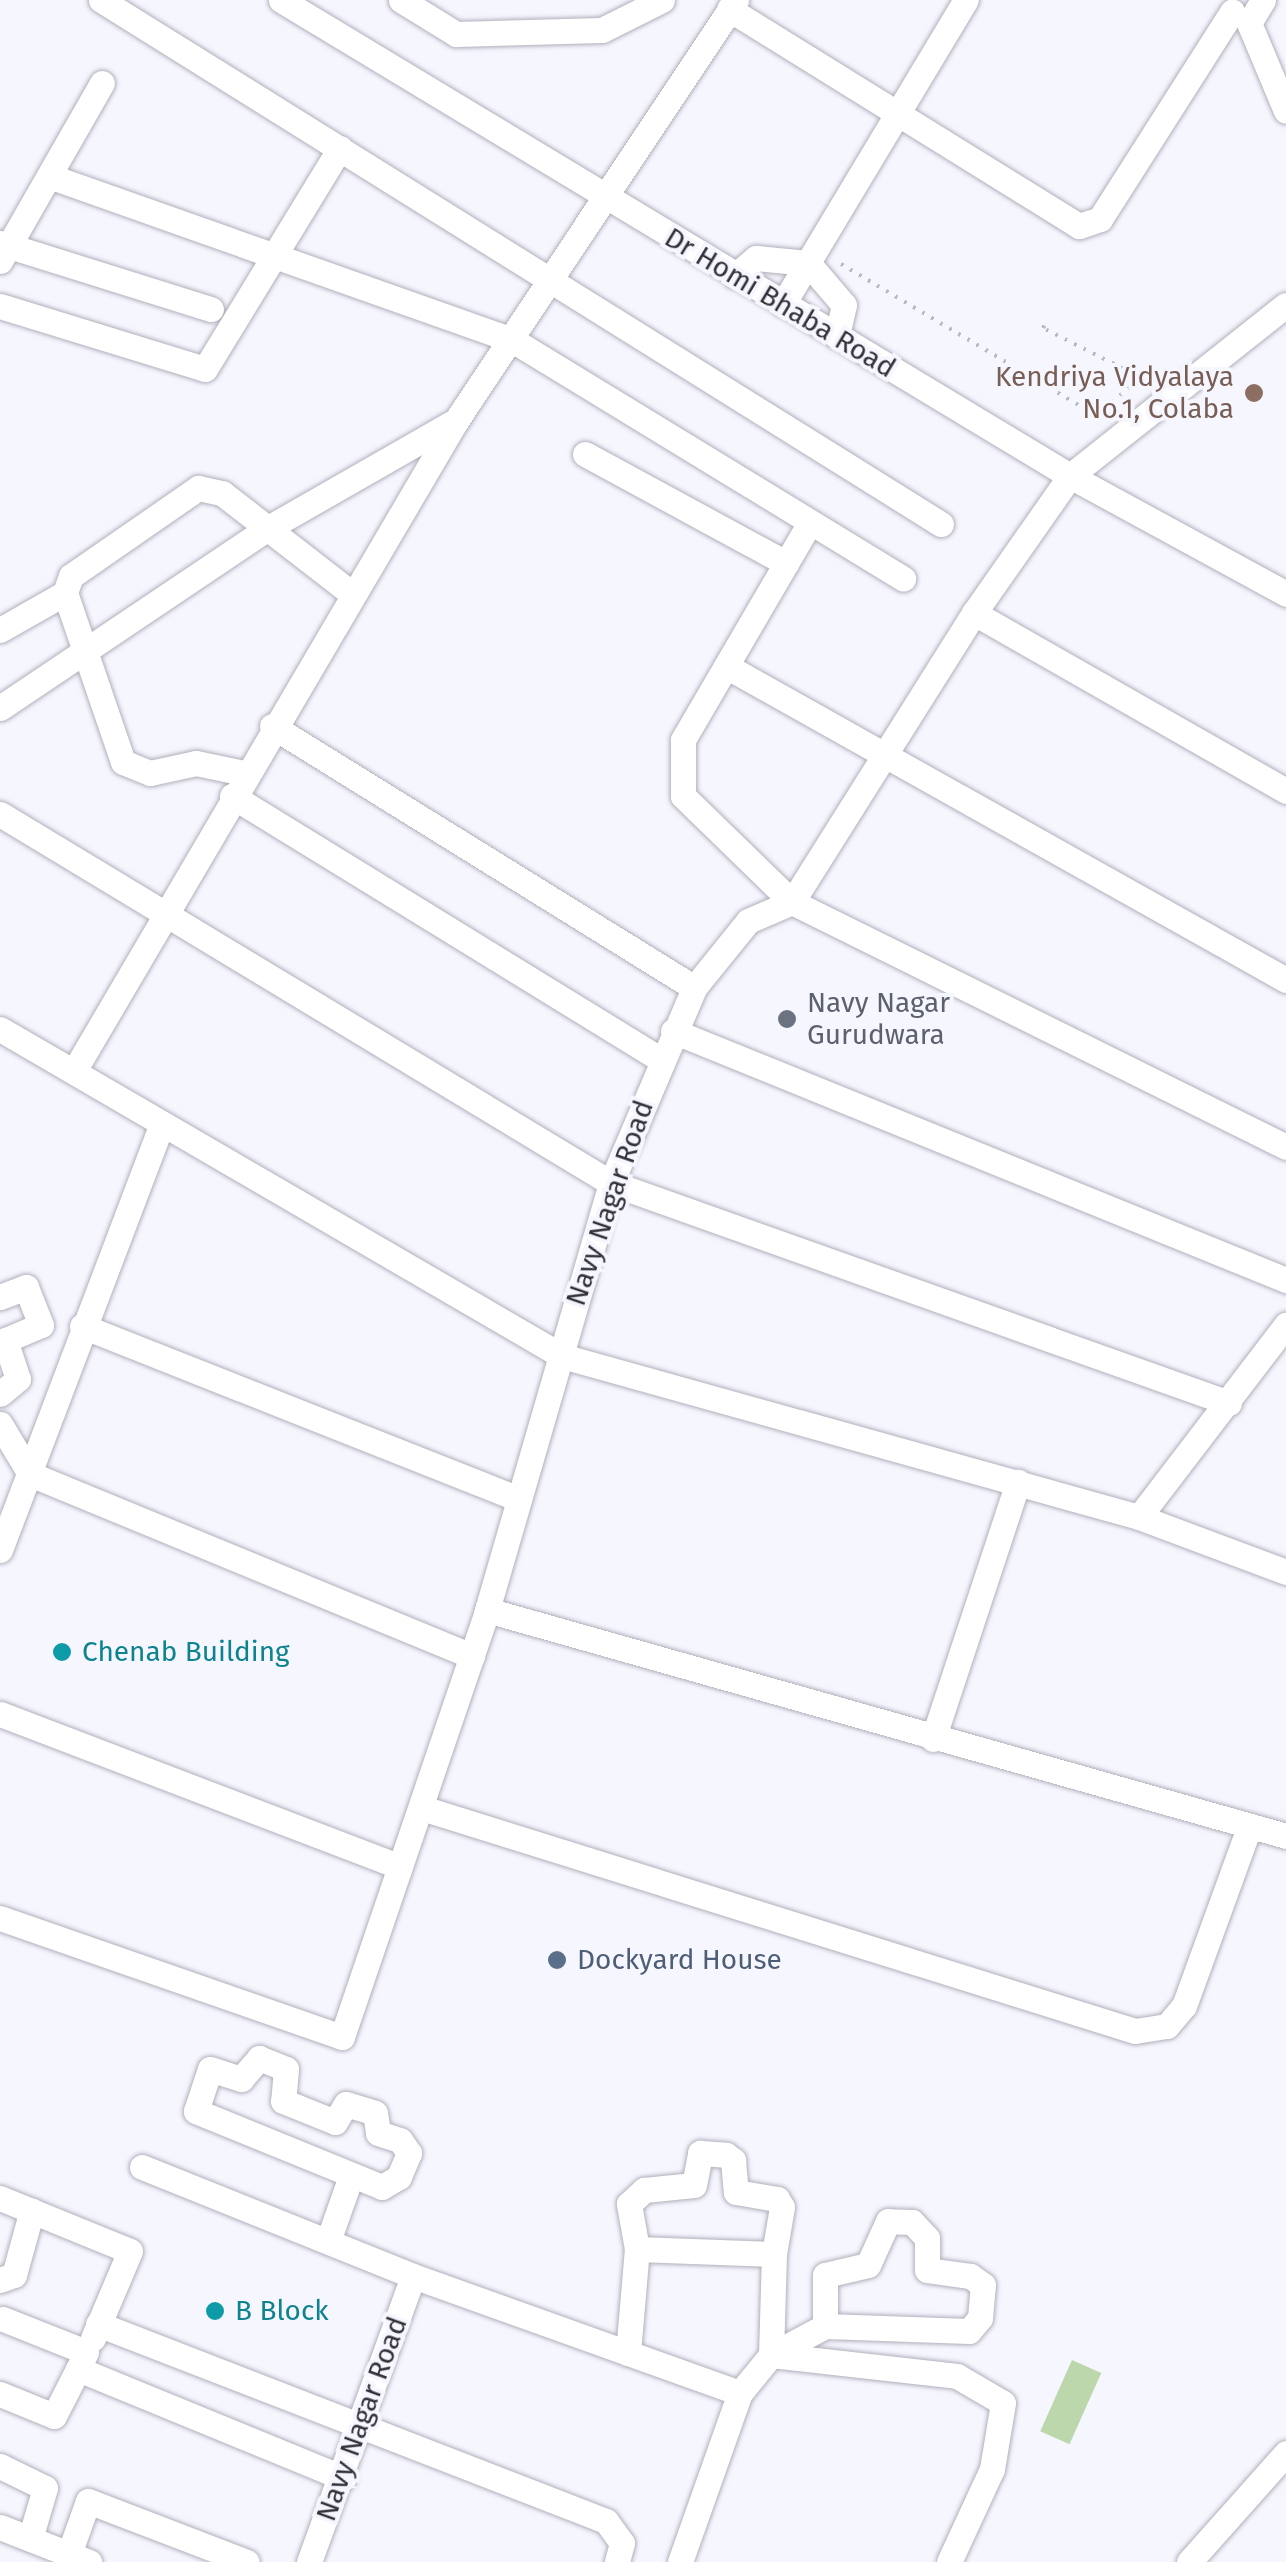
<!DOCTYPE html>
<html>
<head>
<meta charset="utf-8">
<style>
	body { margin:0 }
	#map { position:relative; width:1286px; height:2562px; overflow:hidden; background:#f6f6ff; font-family:"Fira Sans",sans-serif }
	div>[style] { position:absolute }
	.green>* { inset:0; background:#bcd7ab; transform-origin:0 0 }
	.path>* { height:4px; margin-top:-2px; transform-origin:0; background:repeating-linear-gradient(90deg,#b9b9c1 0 2.5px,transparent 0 10.5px) }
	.roads { filter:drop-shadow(0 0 2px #b1b0bb) drop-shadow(0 0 2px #b1b0bb) }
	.minor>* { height:25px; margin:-12.5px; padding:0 12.5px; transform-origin:12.5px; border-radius:12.5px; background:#fff }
	.dots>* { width:28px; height:28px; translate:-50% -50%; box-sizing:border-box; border:5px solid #f6f6ff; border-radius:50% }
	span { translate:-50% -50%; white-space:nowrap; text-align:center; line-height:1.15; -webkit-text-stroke:8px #f6f6ff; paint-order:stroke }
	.street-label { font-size:28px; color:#323136 }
	.education-label { font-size:28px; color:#785e54 }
	.right { translate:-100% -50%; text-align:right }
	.worship-label { font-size:28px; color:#5b616d }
	.left { translate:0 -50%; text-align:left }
	.culture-label { font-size:28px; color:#0d838f }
	.service-label { font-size:28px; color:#4e5e75 }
</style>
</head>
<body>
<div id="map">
	<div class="green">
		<div style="left:1072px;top:2360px;width:32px;height:78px;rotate:24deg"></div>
	</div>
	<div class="path">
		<div style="left:841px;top:264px;width:295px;rotate:30.7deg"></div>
		<div style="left:1095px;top:415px;width:60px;rotate:-38.2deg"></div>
		<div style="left:1142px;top:378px;width:111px;rotate:-153.2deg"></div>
		<div style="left:1043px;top:328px;width:9px;rotate:-63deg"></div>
	</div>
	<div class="roads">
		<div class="minor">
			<div style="left:101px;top:0;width:990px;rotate:31.96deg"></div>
			<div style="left:281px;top:0;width:921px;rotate:31.1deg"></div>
			<div style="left:1070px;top:476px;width:246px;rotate:28.6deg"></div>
			<div style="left:401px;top:0;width:65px;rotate:31.7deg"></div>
			<div style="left:456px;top:34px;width:146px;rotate:-1.6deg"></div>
			<div style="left:602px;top:30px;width:67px;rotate:-26.6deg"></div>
			<div style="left:1263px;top:0;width:27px;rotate:121deg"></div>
			<div style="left:1249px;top:23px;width:95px;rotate:67.2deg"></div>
			<div style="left:729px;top:9px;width:412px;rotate:31.8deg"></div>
			<div style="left:1079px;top:226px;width:22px;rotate:-18deg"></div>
			<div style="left:1100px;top:219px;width:246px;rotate:-57.5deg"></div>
			<div style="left:49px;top:176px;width:493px;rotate:19.5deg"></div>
			<div style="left:514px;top:341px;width:456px;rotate:31.4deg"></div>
			<div style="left:0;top:243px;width:221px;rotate:17.4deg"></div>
			<div style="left:0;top:261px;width:205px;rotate:-60.2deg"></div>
			<div style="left:735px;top:276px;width:28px;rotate:-41deg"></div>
			<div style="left:756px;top:258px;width:52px;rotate:5.5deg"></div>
			<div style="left:808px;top:263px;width:55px;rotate:49.4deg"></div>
			<div style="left:844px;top:305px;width:32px;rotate:103deg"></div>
			<div style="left:783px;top:304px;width:355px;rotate:-59deg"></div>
			<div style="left:0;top:306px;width:214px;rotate:17.1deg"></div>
			<div style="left:205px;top:369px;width:259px;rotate:-58.6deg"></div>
			<div style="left:585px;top:454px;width:229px;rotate:28.5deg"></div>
			<div style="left:809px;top:524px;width:250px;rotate:120.3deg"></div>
			<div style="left:683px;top:740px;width:56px;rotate:90deg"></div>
			<div style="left:683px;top:796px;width:152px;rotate:44.2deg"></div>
			<div style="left:792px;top:902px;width:551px;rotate:26.38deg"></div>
			<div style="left:974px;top:613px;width:359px;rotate:29.7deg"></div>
			<div style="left:0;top:630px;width:75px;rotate:-29.6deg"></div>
			<div style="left:726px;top:666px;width:642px;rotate:29.28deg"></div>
			<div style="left:0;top:708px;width:319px;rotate:-33.9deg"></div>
			<div style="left:265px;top:530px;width:215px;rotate:-29.8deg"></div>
			<div style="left:272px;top:726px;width:497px;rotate:31.8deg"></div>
			<div style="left:244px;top:773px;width:49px;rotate:-168.2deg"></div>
			<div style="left:196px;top:763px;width:47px;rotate:167.7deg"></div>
			<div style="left:150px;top:773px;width:29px;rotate:-158deg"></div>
			<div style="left:123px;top:762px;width:179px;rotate:-108.9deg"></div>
			<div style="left:65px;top:593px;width:18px;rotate:-71deg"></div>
			<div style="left:71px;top:576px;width:155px;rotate:-34.7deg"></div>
			<div style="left:198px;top:488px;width:25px;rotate:12deg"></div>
			<div style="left:222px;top:493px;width:163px;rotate:37.8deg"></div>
			<div style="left:232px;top:796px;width:502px;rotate:31.57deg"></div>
			<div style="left:0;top:814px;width:714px;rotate:31.13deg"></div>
			<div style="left:611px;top:1183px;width:656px;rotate:19.6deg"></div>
			<div style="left:0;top:1029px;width:650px;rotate:30.19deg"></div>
			<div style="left:562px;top:1356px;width:599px;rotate:15.59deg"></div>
			<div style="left:1139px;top:1517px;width:157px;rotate:20.5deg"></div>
			<div style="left:673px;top:1031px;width:662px;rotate:22.11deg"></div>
			<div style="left:74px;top:1071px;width:754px;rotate:-59.56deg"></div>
			<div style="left:456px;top:421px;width:506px;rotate:-56.37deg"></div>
			<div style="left:0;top:1297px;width:28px;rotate:-21deg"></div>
			<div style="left:26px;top:1287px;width:41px;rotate:68.5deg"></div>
			<div style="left:41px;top:1325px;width:39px;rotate:157deg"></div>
			<div style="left:5px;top:1340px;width:41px;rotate:71.6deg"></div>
			<div style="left:18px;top:1379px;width:23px;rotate:140deg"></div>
			<div style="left:82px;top:1326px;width:470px;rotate:21.6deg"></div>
			<div style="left:0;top:1424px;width:58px;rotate:59deg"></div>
			<div style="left:30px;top:1474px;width:478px;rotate:22.4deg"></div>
			<div style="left:1139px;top:1517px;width:242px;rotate:-52.6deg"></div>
			<div style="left:0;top:1550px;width:456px;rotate:-69.2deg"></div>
			<div style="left:487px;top:1610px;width:830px;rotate:15.79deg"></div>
			<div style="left:0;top:1714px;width:428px;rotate:20.9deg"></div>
			<div style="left:933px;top:1739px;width:271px;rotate:-71.7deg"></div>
			<div style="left:422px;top:1808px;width:747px;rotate:17.37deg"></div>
			<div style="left:1135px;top:2031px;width:32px;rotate:-9deg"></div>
			<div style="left:1167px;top:2026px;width:26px;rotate:-50deg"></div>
			<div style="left:1184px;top:2006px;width:190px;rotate:-70deg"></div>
			<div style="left:0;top:1918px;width:362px;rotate:19.2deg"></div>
			<div style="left:342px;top:2037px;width:451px;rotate:-71.2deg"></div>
			<div style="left:487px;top:1610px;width:445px;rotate:-73.8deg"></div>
			<div style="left:611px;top:1183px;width:212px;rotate:-66.9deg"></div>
			<div style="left:694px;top:988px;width:86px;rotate:-51.1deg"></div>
			<div style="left:748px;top:921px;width:48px;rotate:-23.4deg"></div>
			<div style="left:792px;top:902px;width:342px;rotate:-57.8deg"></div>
			<div style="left:974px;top:613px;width:167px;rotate:-55deg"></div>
			<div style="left:1070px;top:476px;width:275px;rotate:-38.4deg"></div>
			<div style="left:259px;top:2058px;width:29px;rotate:22deg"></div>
			<div style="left:286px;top:2069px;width:32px;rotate:95deg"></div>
			<div style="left:283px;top:2101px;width:56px;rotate:22deg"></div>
			<div style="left:335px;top:2122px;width:21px;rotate:-59deg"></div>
			<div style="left:346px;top:2104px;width:30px;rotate:17deg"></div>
			<div style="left:375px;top:2113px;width:20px;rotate:81deg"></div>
			<div style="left:378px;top:2133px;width:23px;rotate:18deg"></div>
			<div style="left:400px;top:2140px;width:16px;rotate:55deg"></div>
			<div style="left:409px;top:2153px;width:26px;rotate:113deg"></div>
			<div style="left:399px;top:2177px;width:20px;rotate:150deg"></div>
			<div style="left:382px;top:2187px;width:201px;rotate:-157.8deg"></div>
			<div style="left:196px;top:2111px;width:44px;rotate:-71.6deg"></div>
			<div style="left:210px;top:2069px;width:33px;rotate:18deg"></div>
			<div style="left:241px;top:2079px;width:28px;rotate:-49deg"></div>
			<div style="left:142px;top:2167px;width:292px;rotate:21.9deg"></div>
			<div style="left:413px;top:2276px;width:347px;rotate:19.7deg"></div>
			<div style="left:740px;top:2393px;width:49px;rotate:-50.8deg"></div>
			<div style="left:771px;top:2355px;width:187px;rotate:6.4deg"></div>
			<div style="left:957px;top:2376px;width:53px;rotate:30.4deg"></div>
			<div style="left:1003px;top:2403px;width:67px;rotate:99.5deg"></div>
			<div style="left:992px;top:2469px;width:102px;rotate:114.8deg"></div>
			<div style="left:0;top:2198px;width:140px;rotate:22.2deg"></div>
			<div style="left:130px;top:2251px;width:95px;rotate:113deg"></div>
			<div style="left:328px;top:2241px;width:69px;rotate:-70.5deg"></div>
			<div style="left:0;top:2280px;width:15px;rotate:-20deg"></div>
			<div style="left:14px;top:2275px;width:67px;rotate:-74.5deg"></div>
			<div style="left:3px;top:2319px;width:89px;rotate:21.7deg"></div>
			<div style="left:86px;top:2352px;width:19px;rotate:115deg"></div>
			<div style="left:78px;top:2369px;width:287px;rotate:22.3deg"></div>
			<div style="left:98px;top:2324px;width:545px;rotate:21.2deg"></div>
			<div style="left:606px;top:2521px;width:27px;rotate:54deg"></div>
			<div style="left:622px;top:2543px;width:20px;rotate:105deg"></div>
			<div style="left:628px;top:2353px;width:104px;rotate:-85.1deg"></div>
			<div style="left:771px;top:2355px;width:101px;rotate:-88.3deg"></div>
			<div style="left:774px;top:2254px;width:137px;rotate:-177.9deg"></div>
			<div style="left:637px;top:2249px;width:46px;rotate:-100.1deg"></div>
			<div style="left:629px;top:2204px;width:21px;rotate:-43deg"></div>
			<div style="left:644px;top:2190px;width:50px;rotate:-5.7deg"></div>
			<div style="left:694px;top:2185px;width:33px;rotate:-79deg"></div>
			<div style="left:700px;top:2153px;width:26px;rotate:4deg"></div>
			<div style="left:726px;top:2155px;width:9px;rotate:36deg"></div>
			<div style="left:733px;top:2160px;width:32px;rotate:85deg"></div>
			<div style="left:736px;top:2192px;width:42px;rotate:9.7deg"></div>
			<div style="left:777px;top:2199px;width:9px;rotate:58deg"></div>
			<div style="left:782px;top:2207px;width:48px;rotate:99.7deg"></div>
			<div style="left:771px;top:2355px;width:61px;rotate:-28.2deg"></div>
			<div style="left:825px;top:2326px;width:144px;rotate:2deg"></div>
			<div style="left:969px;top:2331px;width:17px;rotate:-50deg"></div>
			<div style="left:980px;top:2318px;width:33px;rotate:-85deg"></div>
			<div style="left:983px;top:2285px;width:16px;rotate:-145deg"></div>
			<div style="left:970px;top:2276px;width:43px;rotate:-172.1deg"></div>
			<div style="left:927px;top:2270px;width:32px;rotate:-90deg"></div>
			<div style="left:927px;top:2238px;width:22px;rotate:-133deg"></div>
			<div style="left:912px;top:2222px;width:24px;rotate:-178deg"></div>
			<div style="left:888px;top:2221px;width:48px;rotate:114.4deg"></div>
			<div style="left:868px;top:2265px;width:44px;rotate:166.9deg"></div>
			<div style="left:825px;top:2275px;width:51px;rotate:90deg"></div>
			<div style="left:0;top:2394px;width:58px;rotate:22.2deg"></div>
			<div style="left:54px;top:2416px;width:53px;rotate:-62.9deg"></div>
			<div style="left:0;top:2466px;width:50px;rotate:26.1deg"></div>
			<div style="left:45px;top:2488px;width:53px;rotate:106.4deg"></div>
			<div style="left:0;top:2527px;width:96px;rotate:21.5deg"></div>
			<div style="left:69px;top:2554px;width:56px;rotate:-70.3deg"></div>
			<div style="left:88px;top:2501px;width:170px;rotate:21deg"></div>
			<div style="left:309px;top:2562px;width:304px;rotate:-70deg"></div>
			<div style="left:680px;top:2562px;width:179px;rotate:-70.5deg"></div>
			<div style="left:1189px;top:2562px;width:146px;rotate:-48.3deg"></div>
		</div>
	</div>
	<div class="dots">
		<div style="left:1254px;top:393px;background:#8d6e63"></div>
		<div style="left:787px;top:1019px;background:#6b7280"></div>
		<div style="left:62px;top:1652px;background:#0f9aa8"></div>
		<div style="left:557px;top:1960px;background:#5c6f8a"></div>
		<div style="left:215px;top:2311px;background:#0f9aa8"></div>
	</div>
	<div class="street-label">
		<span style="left:780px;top:303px;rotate:31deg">Dr Homi Bhaba Road</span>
		<span style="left:610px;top:1203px;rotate:-71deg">Navy Nagar Road</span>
		<span style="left:362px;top:2419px;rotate:-70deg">Navy Nagar Road</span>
	</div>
	<div class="education-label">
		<span class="right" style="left:1234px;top:393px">Kendriya Vidyalaya<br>No.1, Colaba</span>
	</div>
	<div class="worship-label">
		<span class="left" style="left:807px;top:1019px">Navy Nagar<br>Gurudwara</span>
	</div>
	<div class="culture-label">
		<span class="left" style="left:82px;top:1652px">Chenab Building</span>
		<span class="left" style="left:235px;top:2311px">B Block</span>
	</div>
	<div class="service-label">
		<span class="left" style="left:577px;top:1960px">Dockyard House</span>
	</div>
</div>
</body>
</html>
